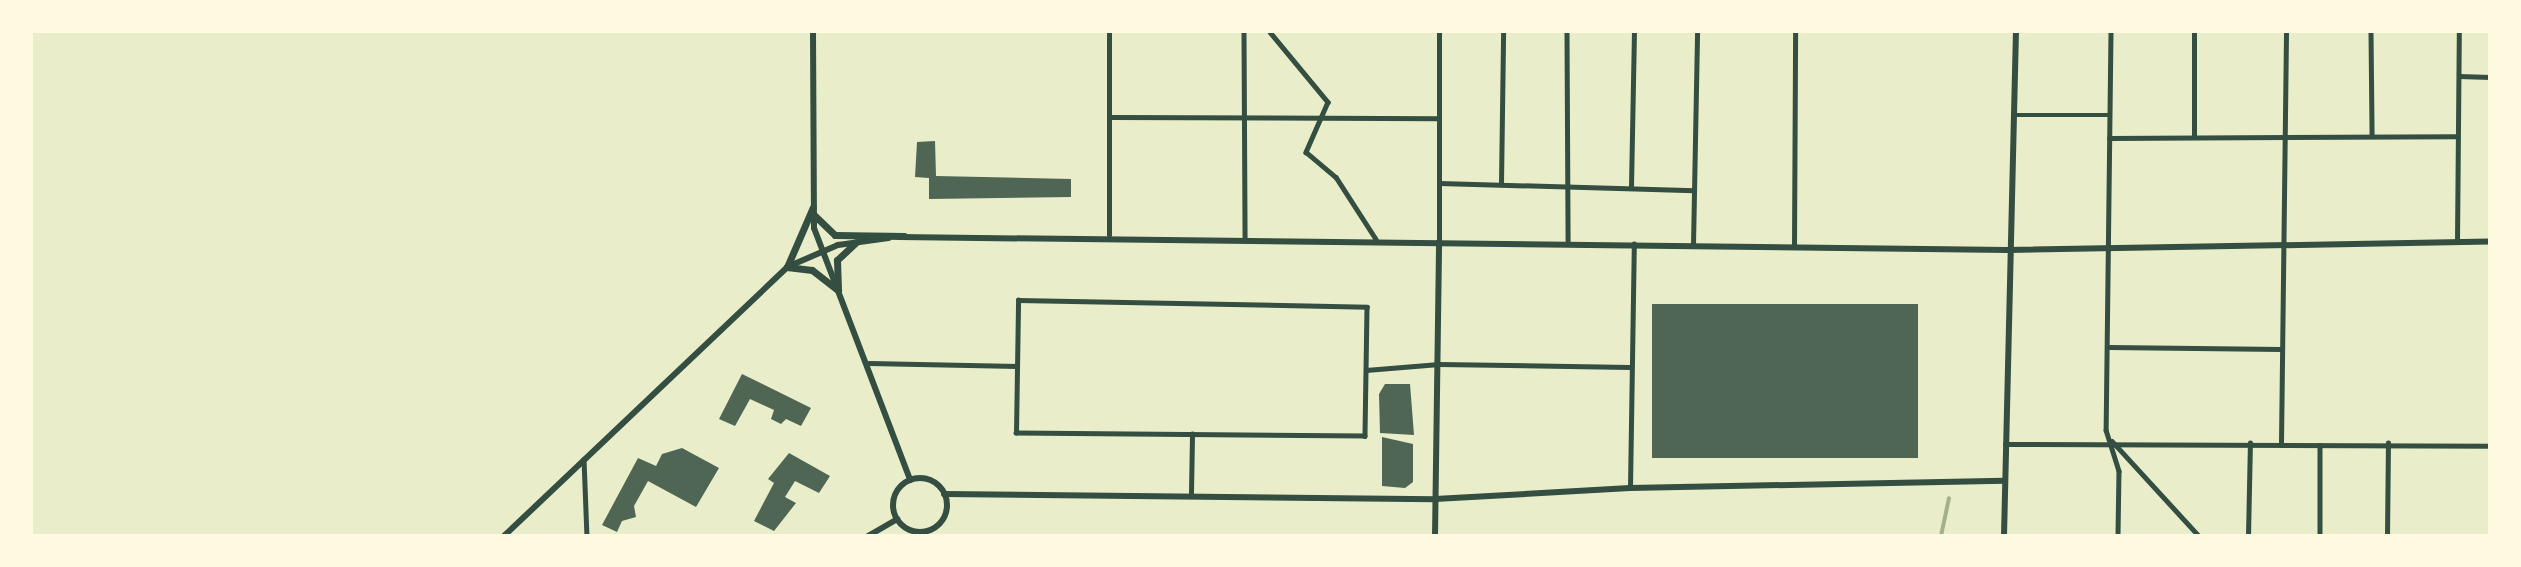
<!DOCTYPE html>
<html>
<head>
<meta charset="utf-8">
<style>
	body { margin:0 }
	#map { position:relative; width:2521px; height:567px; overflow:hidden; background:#e9edc9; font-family:Arial,sans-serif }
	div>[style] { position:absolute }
	.stream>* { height:3.5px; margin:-1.75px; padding:0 1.75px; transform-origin:1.75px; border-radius:1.75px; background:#a3b18a }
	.building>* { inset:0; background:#4f6655; transform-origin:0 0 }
	.minor>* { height:4.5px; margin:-2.25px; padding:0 2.25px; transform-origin:2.25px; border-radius:2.25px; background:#344e41 }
	.tertiary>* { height:6px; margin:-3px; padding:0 3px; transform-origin:3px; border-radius:3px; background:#344e41 }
	.tertiary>.ring { margin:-3px; padding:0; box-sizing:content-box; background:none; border:6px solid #344e41; border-radius:50% }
	.secondary>* { height:7px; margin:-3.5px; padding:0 3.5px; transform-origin:3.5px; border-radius:3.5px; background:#344e41 }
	span { translate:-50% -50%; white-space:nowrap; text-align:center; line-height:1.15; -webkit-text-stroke:5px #fefae0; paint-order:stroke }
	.frame { position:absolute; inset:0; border:33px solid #fefae0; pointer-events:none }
</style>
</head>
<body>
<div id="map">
	<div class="stream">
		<div style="left:1941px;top:536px;width:38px;rotate:-78deg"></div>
	</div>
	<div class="building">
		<div style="clip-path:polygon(935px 141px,936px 176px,1071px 179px,1071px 197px,929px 199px,929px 178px,915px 177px,917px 142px)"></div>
		<div style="left:1652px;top:304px;width:266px;height:154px"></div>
		<div style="clip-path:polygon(742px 374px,811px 408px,801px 426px,786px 419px,781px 424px,771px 419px,774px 410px,750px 399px,735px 426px,719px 419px)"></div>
		<div style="clip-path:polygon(1385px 384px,1410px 384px,1414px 435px,1380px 433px,1379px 394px)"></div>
		<div style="clip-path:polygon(1382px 437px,1413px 444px,1413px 482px,1405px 488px,1382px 486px)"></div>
		<div style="clip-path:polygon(682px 448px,719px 468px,696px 507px,648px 481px,634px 506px,636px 517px,622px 521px,617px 532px,602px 525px,638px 458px,656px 466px,662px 454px)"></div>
		<div style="clip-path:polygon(789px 453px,830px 476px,819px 493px,795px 481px,785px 497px,796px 503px,774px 531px,754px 521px,774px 483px,768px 479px)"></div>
	</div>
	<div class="minor">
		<div style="left:1244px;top:32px;width:205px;rotate:89.7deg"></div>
		<div style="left:1270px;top:32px;width:91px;rotate:50.4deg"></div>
		<div style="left:1328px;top:102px;width:55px;rotate:113.7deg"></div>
		<div style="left:1306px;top:152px;width:39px;rotate:40deg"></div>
		<div style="left:1336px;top:177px;width:74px;rotate:57.2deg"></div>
		<div style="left:1567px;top:32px;width:209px;rotate:89.7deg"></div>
		<div style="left:2111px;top:32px;width:398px;rotate:90.7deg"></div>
		<div style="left:2106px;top:430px;width:43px;rotate:72.4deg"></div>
		<div style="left:2119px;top:471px;width:65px;rotate:90.9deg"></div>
		<div style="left:2371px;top:32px;width:104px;rotate:89.4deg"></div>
		<div style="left:2459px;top:76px;width:31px;rotate:2deg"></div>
		<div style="left:2015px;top:115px;width:95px"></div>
		<div style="left:1109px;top:117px;width:329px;rotate:0.2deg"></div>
		<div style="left:2194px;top:137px;width:105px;rotate:-90deg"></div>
		<div style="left:2109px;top:138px;width:347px;rotate:-0.3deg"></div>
		<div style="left:1439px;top:183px;width:255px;rotate:1.6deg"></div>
		<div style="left:1501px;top:184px;width:152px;rotate:-89.2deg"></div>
		<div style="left:1631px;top:187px;width:155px;rotate:-88.9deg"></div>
		<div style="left:1109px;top:235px;width:203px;rotate:-90deg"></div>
		<div style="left:1439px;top:242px;width:210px;rotate:-90deg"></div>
		<div style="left:2457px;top:242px;width:210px;rotate:-89.5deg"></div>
		<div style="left:1693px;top:245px;width:213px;rotate:-88.9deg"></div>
		<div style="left:1794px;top:246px;width:214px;rotate:-89.7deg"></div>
		<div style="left:1018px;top:300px;width:349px;rotate:1.1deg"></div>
		<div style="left:1367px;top:307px;width:129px;rotate:90.9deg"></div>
		<div style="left:1365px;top:436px;width:349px;rotate:-179.5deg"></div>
		<div style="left:1016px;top:433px;width:133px;rotate:-89.1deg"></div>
		<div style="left:2109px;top:347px;width:172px;rotate:0.7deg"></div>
		<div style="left:869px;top:363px;width:148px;rotate:1.2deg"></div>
		<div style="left:1366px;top:370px;width:73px;rotate:-4.7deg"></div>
		<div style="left:1439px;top:364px;width:190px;rotate:0.9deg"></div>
		<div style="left:2112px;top:441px;width:129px;rotate:47.5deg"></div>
		<div style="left:2281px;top:443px;width:411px;rotate:-89.3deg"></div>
		<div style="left:2005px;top:444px;width:485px;rotate:0.2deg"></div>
		<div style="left:2320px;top:445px;width:91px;rotate:90deg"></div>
		<div style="left:584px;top:459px;width:77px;rotate:87.8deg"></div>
		<div style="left:1630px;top:488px;width:244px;rotate:-89.1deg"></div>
		<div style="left:1191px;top:493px;width:59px;rotate:-89deg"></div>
		<div style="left:924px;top:531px;width:5px;rotate:90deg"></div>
		<div style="left:2248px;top:536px;width:93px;rotate:-88.8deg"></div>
		<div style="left:2387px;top:536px;width:93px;rotate:-89.4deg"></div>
	</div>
	<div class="tertiary">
		<div style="left:813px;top:32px;width:196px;rotate:89.7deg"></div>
		<div style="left:814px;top:228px;width:270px;rotate:69.1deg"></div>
		<div style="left:899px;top:237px;width:1109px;rotate:0.67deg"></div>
		<div style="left:2008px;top:250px;width:482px;rotate:-1deg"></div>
		<div class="ring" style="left:893px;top:478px;width:48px;height:48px"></div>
		<div style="left:944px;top:494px;width:491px;rotate:0.6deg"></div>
		<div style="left:1435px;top:499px;width:195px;rotate:-3.2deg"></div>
		<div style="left:1630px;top:488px;width:374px;rotate:-1.1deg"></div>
		<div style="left:504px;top:536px;width:390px;rotate:-43.5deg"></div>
		<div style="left:787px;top:267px;width:56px;rotate:-23.3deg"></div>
		<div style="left:838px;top:245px;width:51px;rotate:-7.8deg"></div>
		<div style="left:868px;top:536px;width:34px;rotate:-30deg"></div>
		<div style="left:1435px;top:536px;width:294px;rotate:-89.2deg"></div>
		<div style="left:2004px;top:536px;width:504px;rotate:-88.64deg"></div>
	</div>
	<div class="secondary">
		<div style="left:813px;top:214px;width:30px;rotate:44deg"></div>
		<div style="left:835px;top:235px;width:69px;rotate:0.8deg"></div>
		<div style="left:787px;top:267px;width:65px;rotate:-66.6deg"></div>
		<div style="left:787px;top:267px;width:25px;rotate:7deg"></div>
		<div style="left:812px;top:270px;width:33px;rotate:38deg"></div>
		<div style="left:838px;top:289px;width:29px;rotate:-92deg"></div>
		<div style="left:837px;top:260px;width:26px;rotate:-43deg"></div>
	</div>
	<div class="frame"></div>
</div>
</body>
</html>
